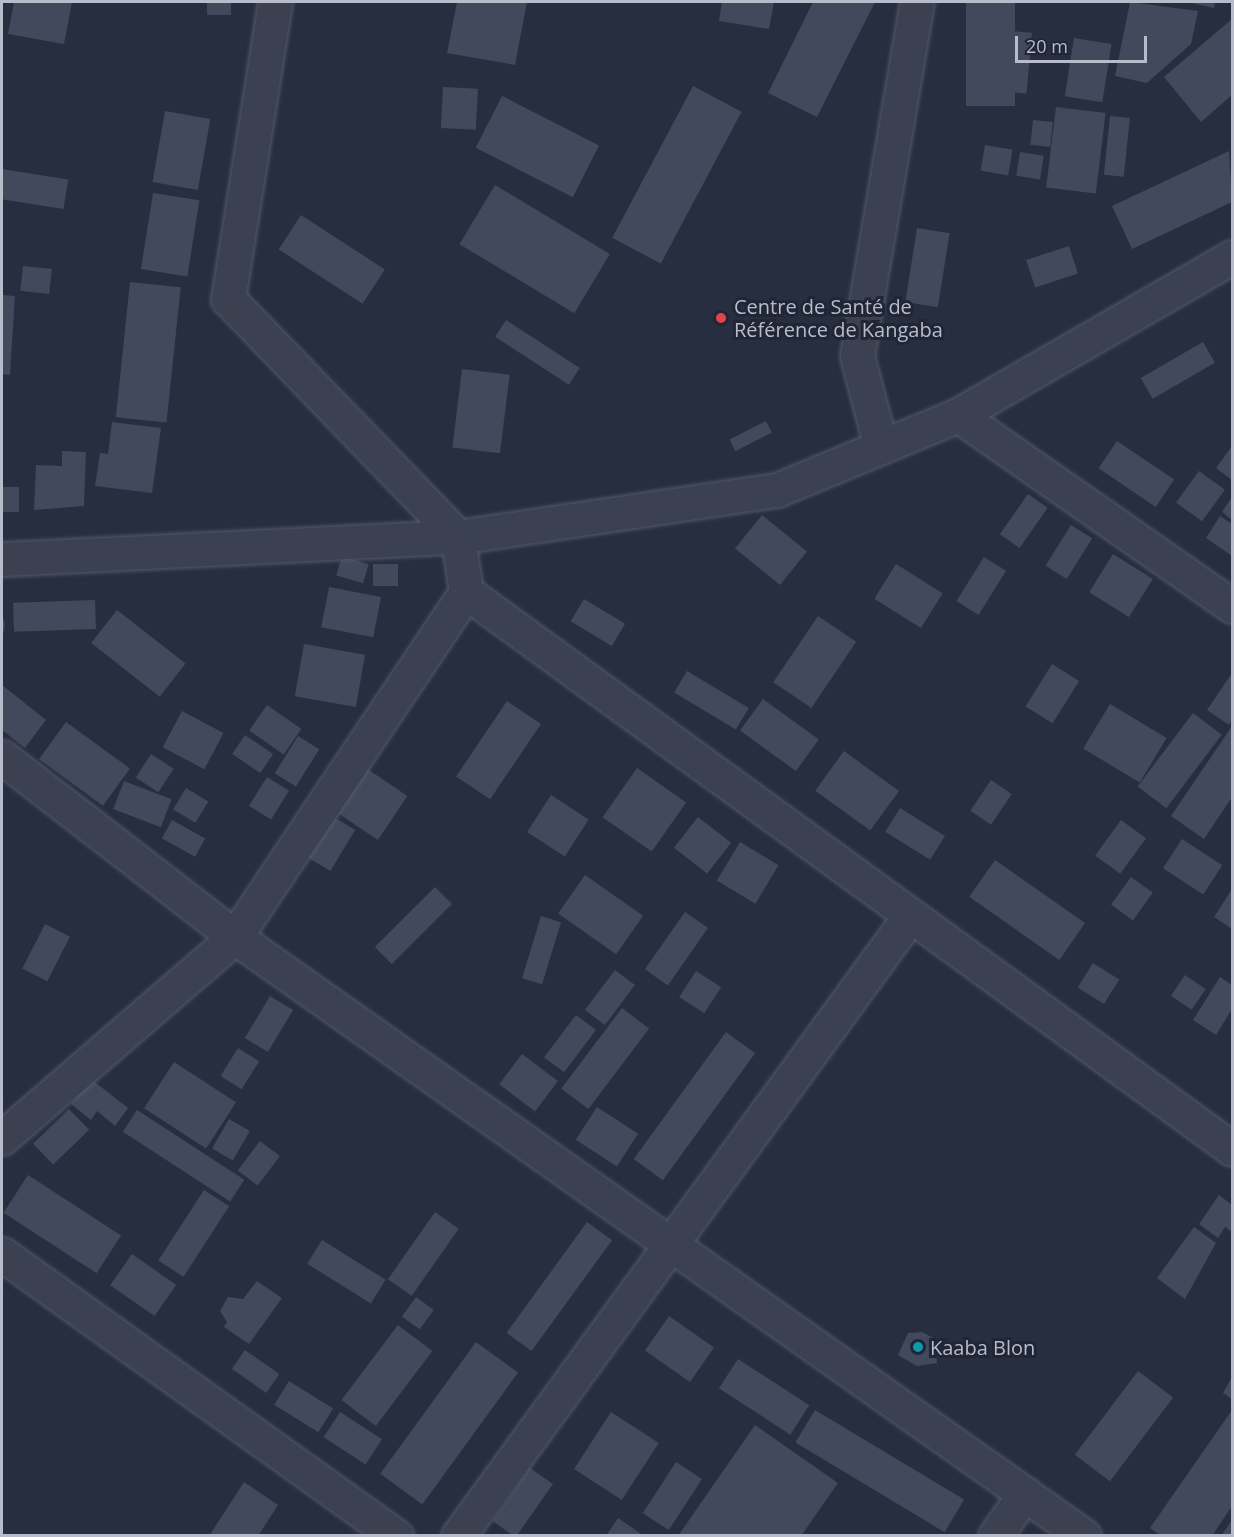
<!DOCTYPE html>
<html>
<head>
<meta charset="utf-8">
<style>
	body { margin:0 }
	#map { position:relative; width:1234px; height:1537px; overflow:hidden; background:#272e40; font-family:"Open Sans",sans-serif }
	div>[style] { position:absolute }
	.building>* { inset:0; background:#42495d; transform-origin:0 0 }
	.roads { filter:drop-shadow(0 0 2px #535967) drop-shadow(0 0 2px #535967) }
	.street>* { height:33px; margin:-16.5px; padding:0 16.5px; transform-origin:16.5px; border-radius:16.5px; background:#3b4150 }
	.dots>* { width:16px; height:16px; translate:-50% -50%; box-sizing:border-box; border:3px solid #202635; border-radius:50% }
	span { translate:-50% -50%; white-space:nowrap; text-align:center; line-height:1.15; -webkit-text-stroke:6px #202635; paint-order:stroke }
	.poi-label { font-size:20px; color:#b8bcca }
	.left { translate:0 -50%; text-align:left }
	.frame { position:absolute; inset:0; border:3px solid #b8bcca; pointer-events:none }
	.scale { position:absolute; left:1015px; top:36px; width:132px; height:27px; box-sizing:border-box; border:3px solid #b8bcca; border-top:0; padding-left:8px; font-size:18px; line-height:21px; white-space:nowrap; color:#b8bcca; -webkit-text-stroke:4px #202635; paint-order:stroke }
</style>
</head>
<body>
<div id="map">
	<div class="building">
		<div style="clip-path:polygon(14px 2px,72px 2px,64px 44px,8px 34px)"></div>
		<div style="left:207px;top:2px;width:24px;height:13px"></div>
		<div style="clip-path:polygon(457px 2px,527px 2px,515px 65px,447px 53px)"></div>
		<div style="clip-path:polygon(722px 2px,774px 2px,769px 29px,719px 21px)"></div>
		<div style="clip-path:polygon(813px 2px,875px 2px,817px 117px,768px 93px)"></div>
		<div style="left:966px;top:2px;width:49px;height:104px"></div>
		<div style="clip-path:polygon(1130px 2px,1198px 11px,1191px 44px,1147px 83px,1115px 76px)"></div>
		<div style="clip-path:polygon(1186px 2px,1215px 2px,1214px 8px)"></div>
		<div style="clip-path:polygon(1232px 19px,1232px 95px,1201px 122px,1164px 77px)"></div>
		<div style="left:1011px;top:31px;width:21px;height:61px;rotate:5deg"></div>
		<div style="left:1074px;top:38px;width:38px;height:59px;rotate:9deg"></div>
		<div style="left:693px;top:86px;width:55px;height:172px;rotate:28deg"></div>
		<div style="left:443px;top:87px;width:35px;height:41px;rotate:3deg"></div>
		<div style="left:502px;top:96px;width:109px;height:58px;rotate:27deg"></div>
		<div style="left:1056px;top:107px;width:50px;height:81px;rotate:7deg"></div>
		<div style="left:165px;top:111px;width:46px;height:72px;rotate:10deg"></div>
		<div style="left:1110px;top:116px;width:20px;height:59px;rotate:6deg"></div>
		<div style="left:1033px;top:120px;width:20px;height:25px;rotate:6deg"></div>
		<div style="left:985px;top:145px;width:28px;height:26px;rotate:10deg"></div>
		<div style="clip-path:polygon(1229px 151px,1232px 202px,1132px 249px,1112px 206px)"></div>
		<div style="left:1020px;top:152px;width:24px;height:24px;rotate:9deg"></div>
		<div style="left:2px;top:169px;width:67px;height:30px;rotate:9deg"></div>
		<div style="left:495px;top:185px;width:134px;height:69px;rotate:31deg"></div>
		<div style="left:153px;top:193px;width:47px;height:77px;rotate:9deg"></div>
		<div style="left:301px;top:215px;width:100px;height:41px;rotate:33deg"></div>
		<div style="left:917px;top:228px;width:33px;height:75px;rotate:9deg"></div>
		<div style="left:1069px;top:246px;width:29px;height:45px;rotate:72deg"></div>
		<div style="left:23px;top:266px;width:29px;height:25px;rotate:6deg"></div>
		<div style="left:130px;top:282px;width:51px;height:136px;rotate:6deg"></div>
		<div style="clip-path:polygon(2px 295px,15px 296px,10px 375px,2px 374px)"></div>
		<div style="left:506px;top:320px;width:88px;height:20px;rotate:33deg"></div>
		<div style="left:1203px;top:342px;width:24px;height:72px;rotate:60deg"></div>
		<div style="left:462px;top:369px;width:48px;height:79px;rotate:7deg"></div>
		<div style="left:766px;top:421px;width:13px;height:41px;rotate:63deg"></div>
		<div style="clip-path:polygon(112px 422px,161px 428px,152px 493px,95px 486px,100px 453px,108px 454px)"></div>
		<div style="left:1117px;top:441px;width:69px;height:33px;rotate:34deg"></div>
		<div style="clip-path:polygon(1232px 446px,1232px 480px,1216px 468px)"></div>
		<div style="clip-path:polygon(62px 451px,86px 452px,84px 506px,34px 510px,36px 465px,62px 466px)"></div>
		<div style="left:1199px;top:471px;width:32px;height:39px;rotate:36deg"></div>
		<div style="left:2px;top:487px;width:17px;height:25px"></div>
		<div style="left:1028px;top:494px;width:24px;height:49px;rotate:35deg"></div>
		<div style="clip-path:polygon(1232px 497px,1232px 520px,1222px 512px)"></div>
		<div style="left:762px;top:515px;width:58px;height:43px;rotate:39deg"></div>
		<div style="clip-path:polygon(1220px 516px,1232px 524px,1232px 556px,1206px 538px)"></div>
		<div style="left:1071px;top:525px;width:25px;height:48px;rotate:32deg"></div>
		<div style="left:1113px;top:554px;width:47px;height:45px;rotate:32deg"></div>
		<div style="left:342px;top:556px;width:28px;height:20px;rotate:17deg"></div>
		<div style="left:984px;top:557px;width:26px;height:52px;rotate:32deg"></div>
		<div style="left:373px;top:564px;width:25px;height:22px"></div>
		<div style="left:896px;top:564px;width:55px;height:41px;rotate:32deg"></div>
		<div style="left:329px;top:587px;width:53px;height:41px;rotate:11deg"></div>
		<div style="left:584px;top:599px;width:48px;height:26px;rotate:31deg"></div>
		<div style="left:95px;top:600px;width:29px;height:82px;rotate:88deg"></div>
		<div style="left:117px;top:610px;width:87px;height:42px;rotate:38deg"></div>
		<div style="clip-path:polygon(2px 613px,5px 625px,2px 640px)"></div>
		<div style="left:818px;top:616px;width:46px;height:80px;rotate:34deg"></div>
		<div style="left:304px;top:644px;width:62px;height:53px;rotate:10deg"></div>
		<div style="left:1052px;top:664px;width:32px;height:50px;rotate:32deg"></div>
		<div style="left:687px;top:671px;width:72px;height:25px;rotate:31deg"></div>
		<div style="clip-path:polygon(1232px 673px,1232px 719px,1229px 725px,1207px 710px)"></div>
		<div style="clip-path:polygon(2px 685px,46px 720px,25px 748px,2px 730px)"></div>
		<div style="left:763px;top:699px;width:69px;height:39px;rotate:36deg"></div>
		<div style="left:507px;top:701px;width:41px;height:91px;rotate:34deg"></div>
		<div style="left:1110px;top:704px;width:66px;height:52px;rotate:31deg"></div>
		<div style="left:267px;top:705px;width:42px;height:31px;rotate:35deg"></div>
		<div style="left:182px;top:711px;width:47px;height:41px;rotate:28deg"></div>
		<div style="left:1193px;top:713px;width:36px;height:92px;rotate:37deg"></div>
		<div style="left:66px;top:722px;width:79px;height:46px;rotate:36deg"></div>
		<div style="clip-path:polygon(1232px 726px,1232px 797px,1204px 839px,1171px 816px)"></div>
		<div style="left:245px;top:735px;width:34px;height:23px;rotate:34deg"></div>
		<div style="left:298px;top:736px;width:25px;height:44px;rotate:32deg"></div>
		<div style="left:844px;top:751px;width:68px;height:49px;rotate:36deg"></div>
		<div style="left:151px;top:754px;width:27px;height:28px;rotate:33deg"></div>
		<div style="left:366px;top:768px;width:50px;height:53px;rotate:34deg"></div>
		<div style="left:637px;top:768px;width:60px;height:60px;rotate:35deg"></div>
		<div style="left:267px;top:777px;width:26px;height:34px;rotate:32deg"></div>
		<div style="left:991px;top:780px;width:25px;height:37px;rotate:34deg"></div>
		<div style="left:124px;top:781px;width:51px;height:30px;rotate:21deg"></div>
		<div style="left:186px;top:788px;width:26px;height:25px;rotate:31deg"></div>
		<div style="left:551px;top:795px;width:45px;height:44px;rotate:33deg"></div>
		<div style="left:900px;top:808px;width:53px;height:28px;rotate:32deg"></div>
		<div style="left:332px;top:816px;width:27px;height:48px;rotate:31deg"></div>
		<div style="left:698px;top:817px;width:42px;height:39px;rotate:38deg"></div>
		<div style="left:172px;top:820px;width:38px;height:21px;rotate:29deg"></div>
		<div style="left:1121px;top:820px;width:31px;height:44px;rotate:36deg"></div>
		<div style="left:1182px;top:839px;width:48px;height:35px;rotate:33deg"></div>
		<div style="left:740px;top:842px;width:45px;height:45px;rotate:31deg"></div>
		<div style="left:995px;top:860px;width:110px;height:45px;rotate:35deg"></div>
		<div style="left:585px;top:875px;width:71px;height:47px;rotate:35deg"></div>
		<div style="left:1131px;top:877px;width:27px;height:34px;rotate:36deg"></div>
		<div style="left:435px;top:887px;width:24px;height:85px;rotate:45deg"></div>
		<div style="clip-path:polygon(1232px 889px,1232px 929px,1214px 917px)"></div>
		<div style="left:685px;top:912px;width:28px;height:70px;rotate:35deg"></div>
		<div style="left:541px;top:916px;width:21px;height:65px;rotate:17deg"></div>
		<div style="left:45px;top:924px;width:28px;height:50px;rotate:27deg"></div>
		<div style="left:1093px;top:963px;width:31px;height:29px;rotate:32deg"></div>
		<div style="left:615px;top:970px;width:25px;height:50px;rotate:37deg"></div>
		<div style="left:696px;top:971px;width:30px;height:31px;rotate:33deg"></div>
		<div style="left:1185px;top:975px;width:25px;height:25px;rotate:34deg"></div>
		<div style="clip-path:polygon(1220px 977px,1232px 985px,1232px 1009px,1216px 1035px,1193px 1020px)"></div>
		<div style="left:270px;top:996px;width:27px;height:49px;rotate:31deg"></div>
		<div style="left:622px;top:1008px;width:34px;height:101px;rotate:37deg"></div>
		<div style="left:576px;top:1015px;width:25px;height:53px;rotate:37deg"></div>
		<div style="left:726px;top:1032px;width:36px;height:157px;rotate:36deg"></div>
		<div style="left:238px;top:1048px;width:25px;height:33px;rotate:32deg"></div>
		<div style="left:522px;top:1054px;width:45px;height:38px;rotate:37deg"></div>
		<div style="left:174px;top:1062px;width:74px;height:55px;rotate:33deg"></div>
		<div style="clip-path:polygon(91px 1079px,128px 1108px,115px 1126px,97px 1111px,91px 1120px,71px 1104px)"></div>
		<div style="left:597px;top:1107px;width:49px;height:39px;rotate:33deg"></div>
		<div style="left:69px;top:1109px;width:29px;height:50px;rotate:46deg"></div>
		<div style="left:137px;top:1110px;width:128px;height:26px;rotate:33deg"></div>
		<div style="left:229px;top:1119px;width:24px;height:34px;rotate:30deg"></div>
		<div style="left:260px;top:1141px;width:25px;height:37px;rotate:37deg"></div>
		<div style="left:28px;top:1175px;width:111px;height:45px;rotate:33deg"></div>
		<div style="left:204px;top:1190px;width:30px;height:84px;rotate:33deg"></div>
		<div style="clip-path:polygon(1219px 1195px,1232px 1205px,1232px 1232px,1225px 1227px,1218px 1238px,1199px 1224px)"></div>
		<div style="left:435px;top:1212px;width:29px;height:82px;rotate:35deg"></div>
		<div style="left:587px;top:1222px;width:31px;height:137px;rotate:36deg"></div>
		<div style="clip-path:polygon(1194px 1227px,1216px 1243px,1185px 1299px,1157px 1278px)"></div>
		<div style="left:322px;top:1240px;width:75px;height:28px;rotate:32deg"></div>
		<div style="left:132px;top:1254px;width:54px;height:38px;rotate:35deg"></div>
		<div style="clip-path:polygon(257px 1281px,282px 1298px,249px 1344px,224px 1327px,227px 1322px,220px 1311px,228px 1297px,243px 1299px)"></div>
		<div style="left:416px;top:1297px;width:22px;height:24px;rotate:36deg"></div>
		<div style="left:669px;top:1316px;width:55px;height:42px;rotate:35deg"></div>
		<div style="left:398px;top:1325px;width:43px;height:94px;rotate:37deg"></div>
		<div style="clip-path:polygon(922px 1332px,935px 1339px,937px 1363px,917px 1366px,898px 1355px,908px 1333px)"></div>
		<div style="left:476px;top:1342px;width:52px;height:163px;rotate:36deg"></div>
		<div style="left:245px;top:1350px;width:42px;height:23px;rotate:35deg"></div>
		<div style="left:738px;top:1359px;width:85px;height:35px;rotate:33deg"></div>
		<div style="left:1138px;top:1371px;width:44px;height:105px;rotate:37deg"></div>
		<div style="clip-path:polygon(1232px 1377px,1232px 1399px,1223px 1393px)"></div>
		<div style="left:289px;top:1381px;width:52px;height:28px;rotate:32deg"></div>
		<div style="left:815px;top:1410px;width:174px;height:38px;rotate:31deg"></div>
		<div style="clip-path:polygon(1232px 1410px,1232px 1506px,1212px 1536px,1161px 1536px,1150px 1528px)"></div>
		<div style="left:340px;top:1412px;width:50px;height:30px;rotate:33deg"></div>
		<div style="left:611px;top:1412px;width:57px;height:68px;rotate:33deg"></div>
		<div style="clip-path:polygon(755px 1425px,838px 1483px,801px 1536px,678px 1536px)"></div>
		<div style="left:676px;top:1462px;width:31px;height:61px;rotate:33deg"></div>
		<div style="left:530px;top:1468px;width:28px;height:65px;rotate:35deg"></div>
		<div style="clip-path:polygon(244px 1482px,278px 1505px,258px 1536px,209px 1536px)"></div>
		<div style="clip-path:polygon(618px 1518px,644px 1536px,606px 1536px)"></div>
		<div style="clip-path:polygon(1232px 1520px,1232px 1536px,1221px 1536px)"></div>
	</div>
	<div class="roads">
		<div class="street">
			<div style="left:958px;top:415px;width:334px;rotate:34.9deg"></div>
			<div style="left:881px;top:447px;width:94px;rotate:-104.8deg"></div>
			<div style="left:857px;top:356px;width:359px;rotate:-80.4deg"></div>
			<div style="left:2px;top:559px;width:457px;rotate:-2.8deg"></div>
			<div style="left:458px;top:537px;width:322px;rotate:-8.4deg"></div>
			<div style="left:777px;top:490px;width:196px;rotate:-22.5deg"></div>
			<div style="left:958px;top:415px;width:316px;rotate:-30deg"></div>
			<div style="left:466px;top:592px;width:947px;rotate:36.02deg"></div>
			<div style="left:2px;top:757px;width:294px;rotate:37.7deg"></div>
			<div style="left:235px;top:937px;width:1039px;rotate:35.2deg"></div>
			<div style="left:2px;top:1138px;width:308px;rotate:-40.8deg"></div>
			<div style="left:235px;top:937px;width:415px;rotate:-56.2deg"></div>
			<div style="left:466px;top:592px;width:56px;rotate:-98.3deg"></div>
			<div style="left:458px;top:537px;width:331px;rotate:-134deg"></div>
			<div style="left:228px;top:299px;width:301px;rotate:-81deg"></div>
			<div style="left:2px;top:1254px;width:485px;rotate:35.6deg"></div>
			<div style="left:458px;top:1536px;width:767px;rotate:-53.91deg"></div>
			<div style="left:995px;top:1536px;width:52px;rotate:-55.1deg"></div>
		</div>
	</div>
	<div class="dots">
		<div style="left:721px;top:318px;background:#e0444e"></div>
		<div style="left:918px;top:1347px;background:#0f9aa8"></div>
	</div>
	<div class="poi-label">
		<span class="left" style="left:734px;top:318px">Centre de Santé de<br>Référence de Kangaba</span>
		<span class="left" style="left:930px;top:1347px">Kaaba Blon</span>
	</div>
	<div class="frame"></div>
	<div class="scale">20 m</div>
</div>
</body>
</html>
